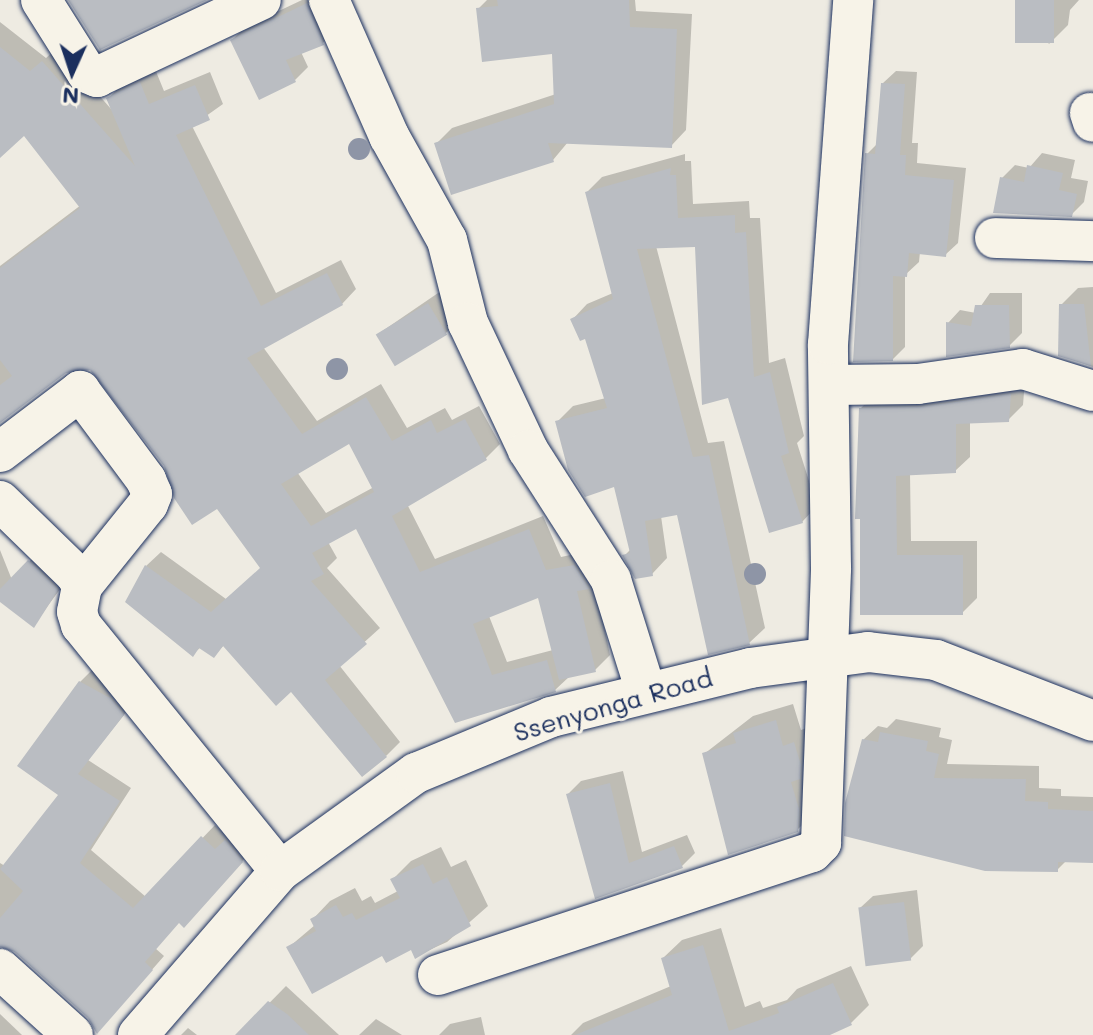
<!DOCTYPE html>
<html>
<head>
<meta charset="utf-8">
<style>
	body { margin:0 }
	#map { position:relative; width:1093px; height:1035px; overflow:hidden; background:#eeebe2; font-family:Mali,sans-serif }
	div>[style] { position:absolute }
	.shadow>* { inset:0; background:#0003 }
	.building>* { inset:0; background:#babdc2; transform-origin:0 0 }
	.roads { filter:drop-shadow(0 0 2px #1b2f5e) drop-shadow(0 0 2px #1b2f5e) }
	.minor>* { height:40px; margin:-20px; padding:0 20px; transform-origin:20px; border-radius:20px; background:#f7f3e8 }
	.trees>* { width:22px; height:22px; margin:-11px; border-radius:50%; background:#8e95a6 }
	span { translate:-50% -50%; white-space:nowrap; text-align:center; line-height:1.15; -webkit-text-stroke:6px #f7f3e8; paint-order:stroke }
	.street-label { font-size:26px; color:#1b2f5e }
	.north { position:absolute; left:32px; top:32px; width:80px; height:80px; -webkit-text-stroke:6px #f7f3e8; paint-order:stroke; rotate:183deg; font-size:22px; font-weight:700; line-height:32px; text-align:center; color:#1b2f5e }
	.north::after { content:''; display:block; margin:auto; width:28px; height:36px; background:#1b2f5e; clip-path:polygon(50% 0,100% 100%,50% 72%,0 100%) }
</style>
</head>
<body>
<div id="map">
	<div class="shadow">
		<div style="clip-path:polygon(302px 0,323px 0,335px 30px,323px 43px,301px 52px,308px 67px,295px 80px,232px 40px,245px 27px)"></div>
		<div style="clip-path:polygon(487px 0,635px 0,636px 11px,692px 14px,686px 130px,671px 146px,568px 142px,553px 160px,436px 144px,452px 128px,556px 94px,554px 52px,478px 9px)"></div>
		<div style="clip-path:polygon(1017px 0,1079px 0,1070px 10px,1068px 25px,1049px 44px)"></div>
		<div style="clip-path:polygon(evenodd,0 22px,46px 58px,57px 48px,112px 110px,108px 99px,122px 84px,155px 69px,164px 91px,210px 72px,223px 104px,192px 126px,276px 293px,341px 260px,356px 289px,342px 304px,263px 347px,317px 421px,381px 384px,407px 428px,445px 408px,452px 420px,479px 406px,500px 444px,486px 458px,407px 504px,435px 559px,543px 516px,561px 557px,589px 551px,610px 655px,595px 670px,570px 676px,555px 690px,456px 720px,357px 527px,328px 542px,337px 558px,327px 568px,380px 628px,339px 665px,400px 742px,386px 756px,224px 645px,214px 656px,201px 647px,193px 654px,146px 566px,161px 552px,226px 599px,262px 568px,218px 506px,166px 465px,91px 368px,65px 371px,0 421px,0 266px,81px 205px,25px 133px,0 152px,0 22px,350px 441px,374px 487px,326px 513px,297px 472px,350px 441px,0 22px,539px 595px,553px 650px,507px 662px,489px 616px,539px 595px)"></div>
		<div style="clip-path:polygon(896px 71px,917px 72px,912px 143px,918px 143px,917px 163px,966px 168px,958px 243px,945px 255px,920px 252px,919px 262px,905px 275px,905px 347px,893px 359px,867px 154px,878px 143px,883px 83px)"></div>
		<div style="clip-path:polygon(1042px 153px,1075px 160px,1071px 178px,1088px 181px,1084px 202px,1071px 215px,1002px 178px,1015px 165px,1029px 168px)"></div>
		<div style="clip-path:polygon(685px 154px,685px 161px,691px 161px,693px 204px,749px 201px,750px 218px,760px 218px,769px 363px,785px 358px,804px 436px,797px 443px,817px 506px,802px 522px,697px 245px,656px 246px,708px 443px,724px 441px,765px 628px,749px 643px,679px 513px,661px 516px,667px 558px,652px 574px,625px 555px,631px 549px,616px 484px,557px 422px,573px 406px,606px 398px,587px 336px,572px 320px,587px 304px,613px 293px,587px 192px,602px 177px)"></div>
		<div style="clip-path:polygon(1093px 287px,1093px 367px,1060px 355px,1061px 305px,1078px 288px)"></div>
		<div style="clip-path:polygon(441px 291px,459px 320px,446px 333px,378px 334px)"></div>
		<div style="clip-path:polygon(990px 293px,1022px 293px,1022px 333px,1009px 346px,948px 323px,960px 310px,976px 313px)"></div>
		<div style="clip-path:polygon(1025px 380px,1023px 405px,1008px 420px,970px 421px,970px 457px,955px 471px,910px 473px,911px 541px,977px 541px,977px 598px,962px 613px,862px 613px,861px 408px,875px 394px)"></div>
		<div style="clip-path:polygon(43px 547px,71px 574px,34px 625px,0 600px,0 550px,12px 580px)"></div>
		<div style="clip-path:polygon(93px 669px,135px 701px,88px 760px,131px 788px,91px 850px,146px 897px,215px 825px,229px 838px,254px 848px,196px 913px,180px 921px,155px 948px,164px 956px,109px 1019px,90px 1017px,0 939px,0 863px,5px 866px,61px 795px,80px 682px)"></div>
		<div style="clip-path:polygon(793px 704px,801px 730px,812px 726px,815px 813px,797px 830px,704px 754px,753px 716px)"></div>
		<div style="clip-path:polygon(896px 719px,941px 728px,939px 737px,952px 740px,947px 764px,1039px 766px,1039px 788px,1061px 789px,1061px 796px,1093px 797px,1093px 861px,1067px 860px,1057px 870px,863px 740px,878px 726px,887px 728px)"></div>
		<div style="clip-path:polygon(623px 771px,642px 852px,687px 835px,695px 853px,682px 866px,597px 896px,568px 794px,581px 781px)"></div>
		<div style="clip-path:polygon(441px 847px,451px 867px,466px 860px,488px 906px,447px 942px,416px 956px,412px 948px,383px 953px,289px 947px,315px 925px,312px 920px,330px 901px,355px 888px,362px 901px,371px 896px,375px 903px,398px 891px,393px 879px,411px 861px)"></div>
		<div style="clip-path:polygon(917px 890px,923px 946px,910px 959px,860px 908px,873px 896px)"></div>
		<div style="clip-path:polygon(721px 928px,745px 1007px,760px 1001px,763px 1008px,787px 1000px,797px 989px,851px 966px,869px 1005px,851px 1023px,825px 1035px,571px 1035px,583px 1023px,671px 986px,663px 958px,682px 940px)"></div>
		<div style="clip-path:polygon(286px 986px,339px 1035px,238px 1035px)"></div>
		<div style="clip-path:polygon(0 1014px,22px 1035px,0 1035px)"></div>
		<div style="clip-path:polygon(481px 1017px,485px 1035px,439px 1035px,450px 1024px)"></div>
		<div style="clip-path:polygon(376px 1019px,402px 1035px,359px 1035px)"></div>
		<div style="clip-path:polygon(188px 1028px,197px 1035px,181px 1035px)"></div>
	</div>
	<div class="building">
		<div style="clip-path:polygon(68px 0,207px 0,100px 50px)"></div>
		<div style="clip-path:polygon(497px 0,629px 0,630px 27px,677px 29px,672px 148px,548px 143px,554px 162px,451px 195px,434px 143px,554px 104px,552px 54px,482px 62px,476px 8px,498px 6px)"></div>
		<div style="left:1015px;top:0;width:39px;height:43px"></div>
		<div style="clip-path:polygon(307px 3px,324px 45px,286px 60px,296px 82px,259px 100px,230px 40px)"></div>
		<div style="clip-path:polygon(evenodd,0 47px,30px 71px,42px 61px,135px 166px,106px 98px,140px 82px,149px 104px,195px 85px,210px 120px,176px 135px,261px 306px,327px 273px,343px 305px,247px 358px,302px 434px,366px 397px,392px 441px,431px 420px,437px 433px,465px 419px,487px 460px,392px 516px,420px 572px,529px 529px,546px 570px,574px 565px,589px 589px,577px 591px,596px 672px,559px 680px,538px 598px,473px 624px,492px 675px,547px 660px,556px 692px,455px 723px,356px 529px,312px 553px,324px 574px,311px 581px,367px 644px,325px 680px,387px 757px,362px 777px,291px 692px,276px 706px,223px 646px,214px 658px,199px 648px,193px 657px,125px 602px,145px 565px,211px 612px,260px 568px,217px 509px,192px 525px,174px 498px,164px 466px,90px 370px,66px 373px,0 423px,0 385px,12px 376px,0 360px,0 268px,80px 208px,24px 136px,0 158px,0 47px,349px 444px,374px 492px,311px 526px,281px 484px,349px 444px)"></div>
		<div style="clip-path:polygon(881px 83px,905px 84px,900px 155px,906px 155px,905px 175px,954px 180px,946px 257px,909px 253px,907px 277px,893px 276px,893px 361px,853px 362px,865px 153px,875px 154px)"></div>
		<div style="clip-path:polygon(1027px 165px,1063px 173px,1059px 190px,1077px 194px,1072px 217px,993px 213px,1000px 177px,1024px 182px)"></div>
		<div style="clip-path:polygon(671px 168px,670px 175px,676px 175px,678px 218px,735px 215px,735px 233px,746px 232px,754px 377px,770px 372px,789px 453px,781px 456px,803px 523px,769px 533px,728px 398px,702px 405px,695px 247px,637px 249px,693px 457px,709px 455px,750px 645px,708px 655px,677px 515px,645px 521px,653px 576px,635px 579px,622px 555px,630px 553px,614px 487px,585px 497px,568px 470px,555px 421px,607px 408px,585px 339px,580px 341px,570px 319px,613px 299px,585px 192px)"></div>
		<div style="left:428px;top:303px;width:37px;height:61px;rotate:59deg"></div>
		<div style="clip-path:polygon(1059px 304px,1084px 304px,1091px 366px,1058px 356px)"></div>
		<div style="clip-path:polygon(975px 305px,1009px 305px,1010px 348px,946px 357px,946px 322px,971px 326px)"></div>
		<div style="clip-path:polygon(1011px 394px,1009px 422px,956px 424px,956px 473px,896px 476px,897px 555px,963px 555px,963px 615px,860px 615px,860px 519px,855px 519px,859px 408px,921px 407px)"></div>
		<div style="clip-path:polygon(28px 560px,58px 590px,34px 628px,0 602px,0 589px)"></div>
		<div style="clip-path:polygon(79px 681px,110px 698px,124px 715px,78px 774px,120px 801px,80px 863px,133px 908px,201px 836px,215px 849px,225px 840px,243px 862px,184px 928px,179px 923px,145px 962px,153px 970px,97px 1034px,88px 1018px,15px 952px,0 947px,0 918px,23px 891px,0 869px,58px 795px,17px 766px)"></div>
		<div style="clip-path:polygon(776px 720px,783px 746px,794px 742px,801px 765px,800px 779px,791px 782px,799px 809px,798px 832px,728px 855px,702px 753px,736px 743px,733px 733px)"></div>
		<div style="clip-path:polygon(880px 732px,928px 741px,926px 751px,939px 754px,934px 778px,1026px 779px,1025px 801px,1048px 802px,1048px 809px,1093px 811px,1093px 863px,1058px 862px,1058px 872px,985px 871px,844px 836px,845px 803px,862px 739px,878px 742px)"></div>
		<div style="clip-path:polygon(610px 783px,629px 863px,674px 846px,683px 868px,595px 899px,566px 794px)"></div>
		<div style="clip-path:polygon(423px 864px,433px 884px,447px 877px,471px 926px,415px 959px,411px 950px,386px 963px,382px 956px,312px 994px,286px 947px,316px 931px,310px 919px,336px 905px,343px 917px,352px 913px,356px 920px,400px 898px,390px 879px)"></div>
		<div style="left:904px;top:902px;width:59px;height:46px;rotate:83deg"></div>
		<div style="clip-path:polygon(703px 945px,729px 1031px,779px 1013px,777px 1007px,833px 983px,852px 1025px,830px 1035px,575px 1035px,672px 995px,661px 958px)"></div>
		<div style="clip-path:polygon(268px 1001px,287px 1014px,309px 1035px,235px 1035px)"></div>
	</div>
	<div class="roads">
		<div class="minor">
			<div style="left:41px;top:0;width:86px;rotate:57.8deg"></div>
			<div style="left:87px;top:73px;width:11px;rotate:22deg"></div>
			<div style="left:97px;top:77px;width:181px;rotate:-25.2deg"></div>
			<div style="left:329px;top:0;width:149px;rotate:66.2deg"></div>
			<div style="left:389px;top:136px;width:119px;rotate:60.9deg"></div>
			<div style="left:447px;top:240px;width:86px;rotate:75.8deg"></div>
			<div style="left:468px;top:323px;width:140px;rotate:64.7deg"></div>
			<div style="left:528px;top:450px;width:154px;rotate:57.4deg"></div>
			<div style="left:611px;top:580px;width:117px;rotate:72.6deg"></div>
			<div style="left:1090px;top:113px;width:9px;rotate:72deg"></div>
			<div style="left:995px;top:238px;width:98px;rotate:1.8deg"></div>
			<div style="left:831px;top:385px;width:87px;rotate:-0.7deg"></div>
			<div style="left:918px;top:384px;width:106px;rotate:-8.1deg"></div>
			<div style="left:1023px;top:369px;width:73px;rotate:17.4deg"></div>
			<div style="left:0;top:452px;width:101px;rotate:-37.3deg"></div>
			<div style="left:80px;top:391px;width:111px;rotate:53.4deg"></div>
			<div style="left:146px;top:480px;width:15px;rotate:67deg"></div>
			<div style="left:152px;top:494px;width:11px;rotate:112deg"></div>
			<div style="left:148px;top:504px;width:105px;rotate:128.8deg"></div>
			<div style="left:0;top:501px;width:106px;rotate:44.2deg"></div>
			<div style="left:76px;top:575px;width:13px;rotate:61deg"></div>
			<div style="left:82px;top:586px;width:26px;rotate:101deg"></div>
			<div style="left:77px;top:612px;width:14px;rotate:73deg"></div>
			<div style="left:81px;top:625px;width:316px;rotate:51deg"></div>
			<div style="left:0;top:969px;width:98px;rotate:42.1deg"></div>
			<div style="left:438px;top:975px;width:394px;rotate:-18.2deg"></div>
			<div style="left:812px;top:852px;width:13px;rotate:-45deg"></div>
			<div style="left:821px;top:843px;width:275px;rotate:-87.9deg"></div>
			<div style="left:831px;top:568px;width:224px;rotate:-90.8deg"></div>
			<div style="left:828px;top:344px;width:345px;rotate:-85.8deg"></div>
			<div style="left:138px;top:1035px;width:217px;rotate:-49.1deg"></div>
			<div style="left:280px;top:871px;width:168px;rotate:-35.8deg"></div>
			<div style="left:416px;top:773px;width:146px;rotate:-22.5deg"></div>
			<div style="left:551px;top:717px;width:205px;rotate:-13.8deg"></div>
			<div style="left:750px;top:668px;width:119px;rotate:-7.7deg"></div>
			<div style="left:868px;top:652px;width:68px;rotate:6.7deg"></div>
			<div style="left:936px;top:660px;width:168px;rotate:21.2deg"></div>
		</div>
	</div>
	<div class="trees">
		<div style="left:359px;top:149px"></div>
		<div style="left:337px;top:369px"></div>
		<div style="left:755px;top:574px"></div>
	</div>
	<div class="street-label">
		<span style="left:613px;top:705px;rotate:-16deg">Ssenyonga Road</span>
	</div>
	<div class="north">N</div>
</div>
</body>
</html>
